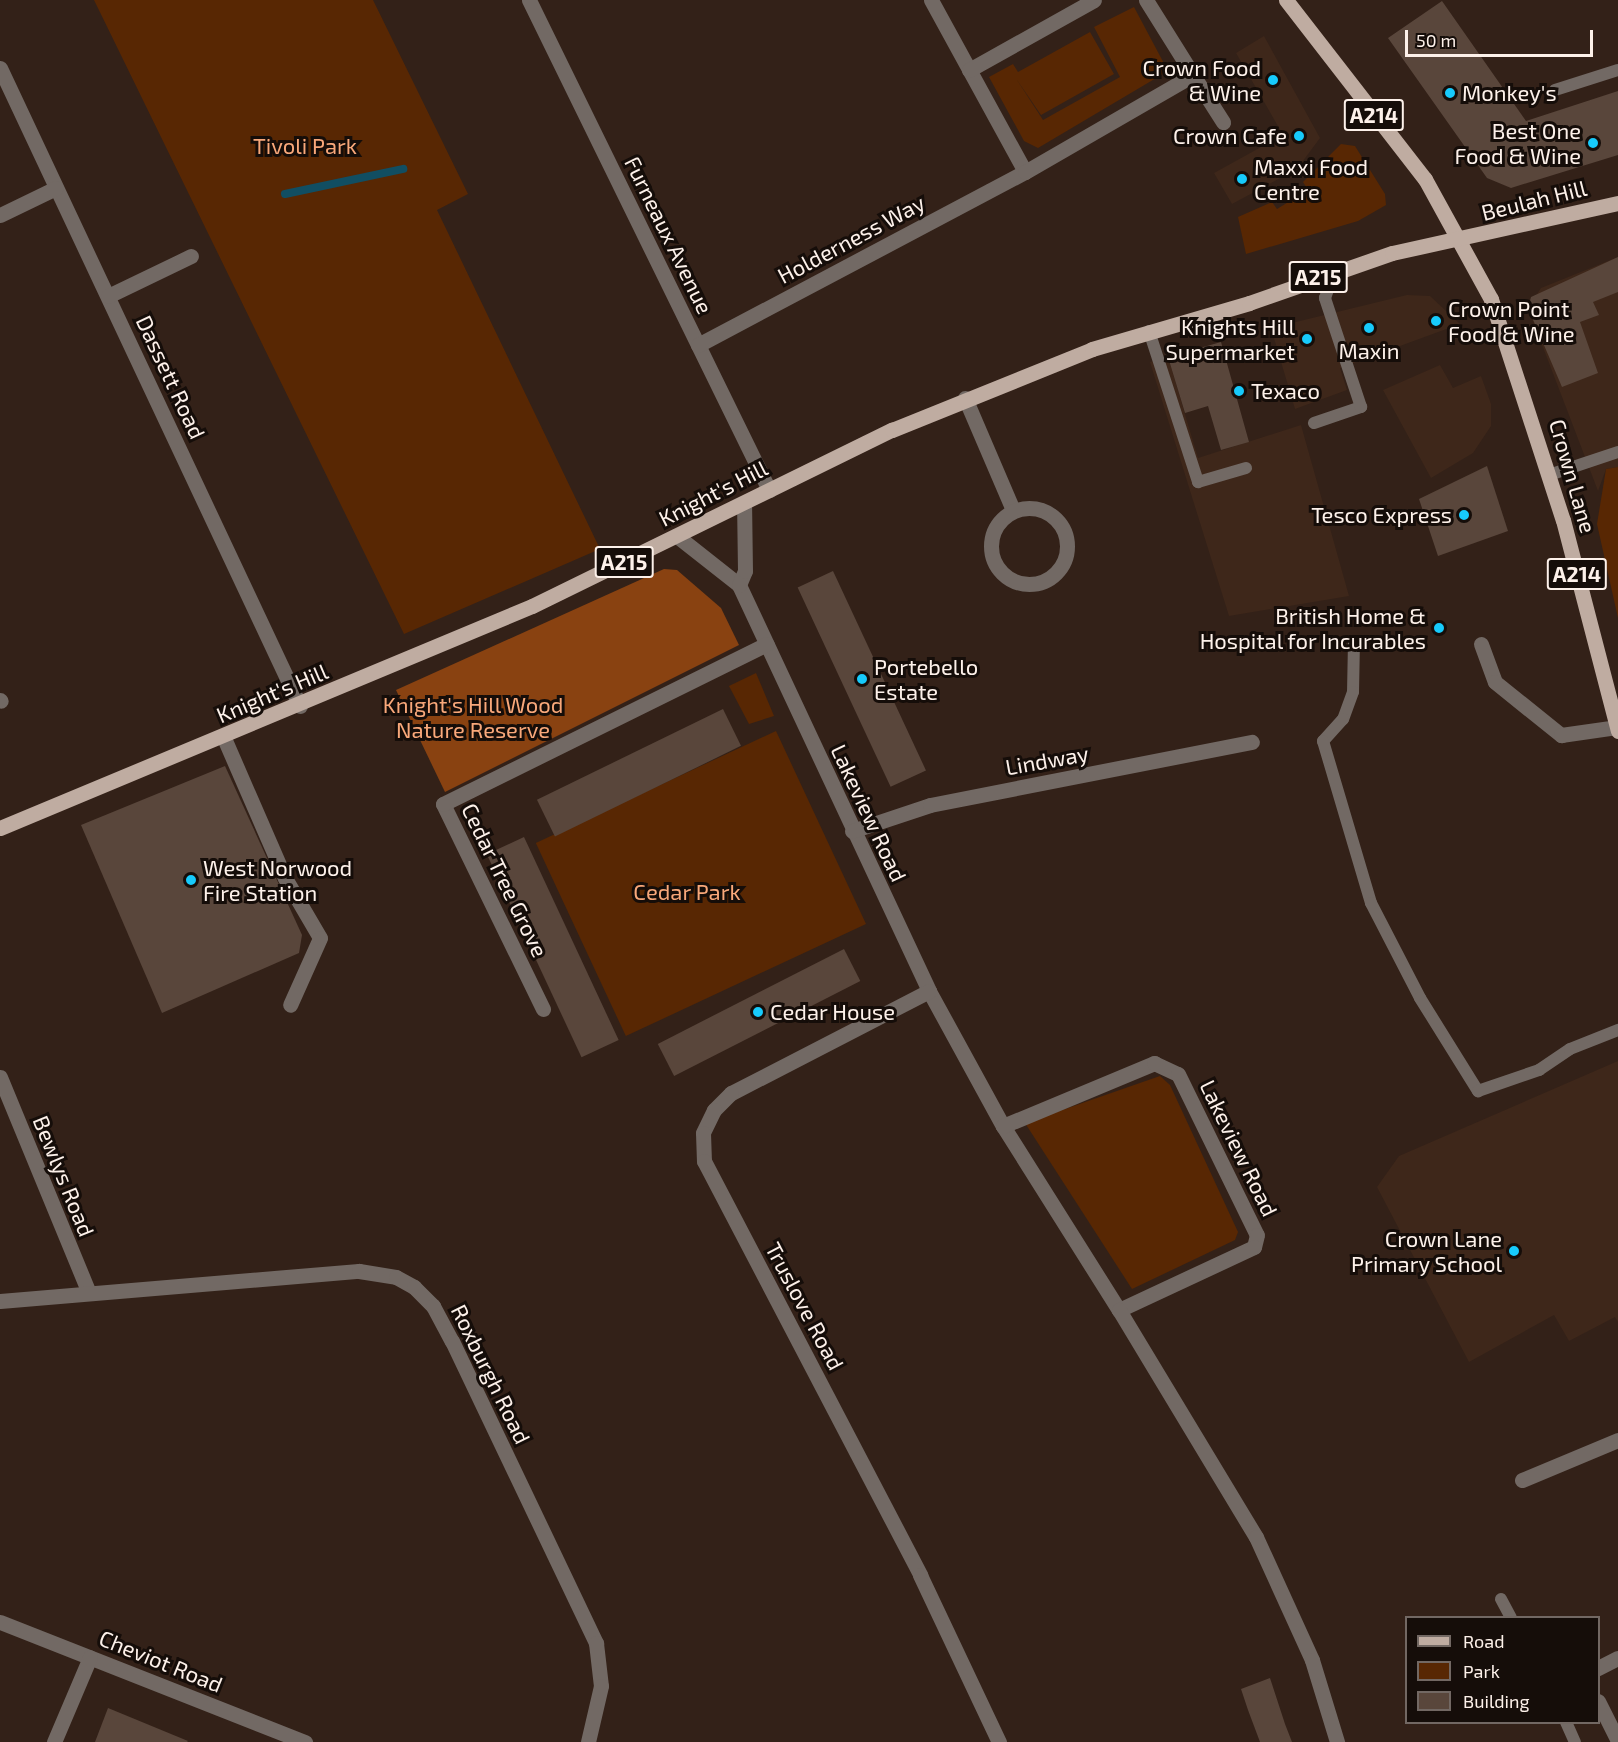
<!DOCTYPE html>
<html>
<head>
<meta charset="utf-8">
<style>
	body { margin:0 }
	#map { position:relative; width:1618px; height:1742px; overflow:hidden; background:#332118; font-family:"Exo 2",sans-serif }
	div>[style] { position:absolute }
	.built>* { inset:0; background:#3e271a }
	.green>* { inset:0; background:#582703; transform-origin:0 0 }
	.forest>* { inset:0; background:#894211 }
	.stream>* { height:8px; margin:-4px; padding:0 4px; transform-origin:4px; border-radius:4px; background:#114e62 }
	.building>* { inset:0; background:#59463b; transform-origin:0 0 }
	.service>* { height:12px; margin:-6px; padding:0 6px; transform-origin:6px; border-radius:6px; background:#726964 }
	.minor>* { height:15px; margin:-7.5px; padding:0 7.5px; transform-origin:7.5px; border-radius:7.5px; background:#726964 }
	.minor>.ring { margin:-7.5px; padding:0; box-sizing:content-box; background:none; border:15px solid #726964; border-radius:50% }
	.primary>* { height:15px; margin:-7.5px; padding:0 7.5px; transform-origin:7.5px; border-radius:7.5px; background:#bfaca1 }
	.dots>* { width:16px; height:16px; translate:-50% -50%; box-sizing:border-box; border:3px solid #150d09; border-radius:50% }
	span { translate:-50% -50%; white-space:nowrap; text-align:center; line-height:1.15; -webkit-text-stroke:6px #150d09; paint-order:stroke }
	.shield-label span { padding:2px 4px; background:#150d09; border:2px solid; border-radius:4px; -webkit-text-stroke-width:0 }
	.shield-label { font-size:21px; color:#fdf1ea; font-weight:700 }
	.poi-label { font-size:22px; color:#fdf1ea }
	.right { translate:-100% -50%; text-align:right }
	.left { translate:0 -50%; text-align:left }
	.park-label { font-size:22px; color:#f9a87a }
	.street-label { font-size:22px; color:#fdf1ea }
	.legend { position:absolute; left:1405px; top:1616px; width:195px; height:108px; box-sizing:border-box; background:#150d09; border:2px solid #726863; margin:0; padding:8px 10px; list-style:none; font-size:18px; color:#fdf1ea }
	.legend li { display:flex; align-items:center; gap:12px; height:30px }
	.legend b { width:30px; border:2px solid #726863 }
	.scale { position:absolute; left:1405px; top:30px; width:188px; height:27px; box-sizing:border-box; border:3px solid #fdf1ea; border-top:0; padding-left:8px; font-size:18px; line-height:21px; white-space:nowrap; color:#fdf1ea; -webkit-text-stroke:4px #150d09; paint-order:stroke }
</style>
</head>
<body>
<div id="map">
	<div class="built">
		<div style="clip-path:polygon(1264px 36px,1320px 138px,1297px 169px,1232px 204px,1214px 173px,1283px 135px,1236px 53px)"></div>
		<div style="clip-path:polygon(1618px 257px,1618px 467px,1606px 469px,1598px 491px,1528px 308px,1541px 288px)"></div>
		<div style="clip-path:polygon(1407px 295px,1430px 296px,1460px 324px,1340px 368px,1347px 390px,1295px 409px,1271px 328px)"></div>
		<div style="clip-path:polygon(1168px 357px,1198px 458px,1301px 425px,1349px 596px,1229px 616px,1150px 362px)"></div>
		<div style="clip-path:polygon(1440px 365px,1453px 388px,1481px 376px,1491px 404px,1491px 426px,1473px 453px,1431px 478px,1383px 390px)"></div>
		<div style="clip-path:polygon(1618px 1061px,1618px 1322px,1615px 1317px,1569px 1341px,1554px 1315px,1469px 1362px,1377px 1187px,1399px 1156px)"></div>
	</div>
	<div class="green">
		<div style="clip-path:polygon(94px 0,373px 0,468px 194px,437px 210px,600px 549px,404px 634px)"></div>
		<div style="clip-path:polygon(1134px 7px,1168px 71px,1038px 148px,1024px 141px,989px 77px,1013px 64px,1018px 72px,1090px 32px,1114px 74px,1041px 115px,1015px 77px,1043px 120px,1120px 77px,1094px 27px)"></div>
		<div style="clip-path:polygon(1341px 144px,1355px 146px,1385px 194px,1386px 205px,1358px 221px,1246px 254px,1238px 217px,1272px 202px,1277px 209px,1308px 190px,1303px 182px)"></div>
		<div style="clip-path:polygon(1618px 467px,1618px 618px,1597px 524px,1606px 469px)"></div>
		<div style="clip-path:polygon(756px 673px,774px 716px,749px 724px,729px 686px)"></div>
		<div style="left:776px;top:731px;width:213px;height:265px;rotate:65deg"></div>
		<div style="clip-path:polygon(1160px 1076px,1170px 1085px,1238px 1232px,1235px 1240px,1132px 1289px,1025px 1123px)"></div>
	</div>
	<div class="forest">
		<div style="clip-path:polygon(664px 569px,677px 570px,721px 608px,739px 645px,445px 792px,396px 690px)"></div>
	</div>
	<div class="stream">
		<div style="left:285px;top:194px;width:121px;rotate:-12deg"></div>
	</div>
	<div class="building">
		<div style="clip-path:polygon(1442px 1px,1526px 121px,1618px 91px,1618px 155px,1511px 188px,1487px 178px,1388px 38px)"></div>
		<div style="clip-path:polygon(1618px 257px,1618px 292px,1593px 302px,1599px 315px,1580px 322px,1598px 373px,1562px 387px,1528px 308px,1531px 297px)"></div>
		<div style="clip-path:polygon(1221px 342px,1249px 442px,1221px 450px,1208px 406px,1185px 413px,1168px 357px)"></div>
		<div style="clip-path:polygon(1487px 466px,1508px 531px,1438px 556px,1419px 499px)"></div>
		<div style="left:833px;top:571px;width:220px;height:39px;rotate:65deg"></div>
		<div style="left:723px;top:709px;width:41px;height:207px;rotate:64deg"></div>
		<div style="clip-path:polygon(225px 766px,302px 935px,299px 953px,162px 1013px,81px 825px)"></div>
		<div style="left:524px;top:837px;width:224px;height:41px;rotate:65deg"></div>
		<div style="left:844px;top:949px;width:36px;height:209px;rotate:63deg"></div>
		<div style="clip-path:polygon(1270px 1678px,1285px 1724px,1292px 1742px,1260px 1742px,1248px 1710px,1241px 1689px)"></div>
		<div style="clip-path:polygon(108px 1708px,188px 1741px,187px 1742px,95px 1742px)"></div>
	</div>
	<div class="service">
		<div style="left:1555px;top:90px;width:66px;rotate:-17.6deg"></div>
		<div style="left:1149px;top:331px;width:159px;rotate:72deg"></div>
		<div style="left:1198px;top:482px;width:50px;rotate:-16.3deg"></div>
		<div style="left:1314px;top:423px;width:50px;rotate:-18.8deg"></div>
		<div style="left:1361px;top:407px;width:115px;rotate:-108.3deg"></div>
		<div style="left:1325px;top:298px;width:29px;rotate:-70deg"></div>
		<div style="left:1549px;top:475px;width:73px;rotate:-18.4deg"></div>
		<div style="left:1354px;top:641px;width:51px;rotate:91.1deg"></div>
		<div style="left:1353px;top:692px;width:29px;rotate:110deg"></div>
		<div style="left:1343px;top:719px;width:30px;rotate:132deg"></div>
		<div style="left:1323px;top:741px;width:169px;rotate:73.5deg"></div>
		<div style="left:1371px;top:903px;width:107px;rotate:62.7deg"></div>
		<div style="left:1420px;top:998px;width:110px;rotate:58.1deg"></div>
		<div style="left:1478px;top:1091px;width:65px;rotate:-19deg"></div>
		<div style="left:1539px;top:1070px;width:37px;rotate:-34deg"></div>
		<div style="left:1570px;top:1049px;width:52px;rotate:-21.6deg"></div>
		<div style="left:1501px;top:1599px;width:21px;rotate:62deg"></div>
		<div style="left:1566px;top:1722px;width:22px;rotate:66deg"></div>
	</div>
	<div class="minor">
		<div style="left:529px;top:0;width:546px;rotate:63.9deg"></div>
		<div style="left:931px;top:0;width:196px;rotate:61.3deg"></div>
		<div style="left:1146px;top:0;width:89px;rotate:57.9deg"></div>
		<div style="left:0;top:68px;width:705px;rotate:64.82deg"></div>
		<div style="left:969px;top:70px;width:143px;rotate:-29.2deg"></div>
		<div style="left:0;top:215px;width:62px;rotate:-25.7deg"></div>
		<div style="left:108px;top:296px;width:92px;rotate:-25.7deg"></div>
		<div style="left:698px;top:345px;width:370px;rotate:-27.9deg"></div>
		<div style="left:1025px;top:172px;width:194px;rotate:-30deg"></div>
		<div style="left:1193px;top:75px;width:56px;rotate:57.4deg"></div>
		<div style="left:965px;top:398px;width:122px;rotate:66.8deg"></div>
		<div class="ring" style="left:991px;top:508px;width:61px;height:61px"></div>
		<div style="left:677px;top:536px;width:79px;rotate:38.3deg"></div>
		<div style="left:739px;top:585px;width:448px;rotate:64.9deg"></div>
		<div style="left:929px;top:991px;width:154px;rotate:61.3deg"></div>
		<div style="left:1003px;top:1126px;width:218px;rotate:57.8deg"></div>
		<div style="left:739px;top:585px;width:15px;rotate:-67deg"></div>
		<div style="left:745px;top:571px;width:68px;rotate:-90.8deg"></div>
		<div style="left:1481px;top:644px;width:40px;rotate:69.8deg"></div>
		<div style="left:1495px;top:682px;width:85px;rotate:38.8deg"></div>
		<div style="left:1561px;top:735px;width:57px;rotate:-8.1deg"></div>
		<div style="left:0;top:700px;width:1px;rotate:45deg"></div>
		<div style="left:224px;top:738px;width:153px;rotate:66.5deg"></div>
		<div style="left:285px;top:878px;width:69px;rotate:59.7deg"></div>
		<div style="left:320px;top:938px;width:73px;rotate:114.1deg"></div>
		<div style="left:852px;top:831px;width:82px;rotate:-18.4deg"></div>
		<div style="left:930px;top:805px;width:328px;rotate:-11.1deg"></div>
		<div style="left:929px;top:991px;width:223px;rotate:152.7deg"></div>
		<div style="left:731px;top:1093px;width:24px;rotate:135deg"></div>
		<div style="left:714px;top:1110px;width:25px;rotate:116deg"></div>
		<div style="left:703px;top:1133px;width:28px;rotate:88deg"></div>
		<div style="left:704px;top:1161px;width:467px;rotate:62.4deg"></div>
		<div style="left:920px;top:1575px;width:185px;rotate:64.7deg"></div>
		<div style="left:543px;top:1009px;width:228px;rotate:-116deg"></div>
		<div style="left:443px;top:804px;width:361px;rotate:-26.3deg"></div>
		<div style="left:0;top:1077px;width:231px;rotate:67.6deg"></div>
		<div style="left:1003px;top:1126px;width:164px;rotate:-22.6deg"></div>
		<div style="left:1154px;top:1063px;width:26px;rotate:25deg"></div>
		<div style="left:1178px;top:1074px;width:179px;rotate:63.9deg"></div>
		<div style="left:1257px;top:1235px;width:12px;rotate:104deg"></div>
		<div style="left:1254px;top:1247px;width:149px;rotate:155deg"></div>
		<div style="left:1119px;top:1310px;width:265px;rotate:58.9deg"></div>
		<div style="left:1256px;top:1537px;width:135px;rotate:65.5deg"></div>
		<div style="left:1312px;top:1660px;width:86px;rotate:73deg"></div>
		<div style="left:0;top:1301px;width:360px;rotate:-4.8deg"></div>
		<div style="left:359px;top:1271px;width:37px;rotate:9deg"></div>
		<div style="left:396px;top:1277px;width:21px;rotate:29deg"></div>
		<div style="left:414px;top:1287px;width:27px;rotate:45deg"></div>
		<div style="left:433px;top:1306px;width:40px;rotate:62deg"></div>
		<div style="left:452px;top:1341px;width:335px;rotate:64.5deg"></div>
		<div style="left:596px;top:1643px;width:43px;rotate:83.4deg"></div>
		<div style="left:601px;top:1686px;width:57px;rotate:103.1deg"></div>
		<div style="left:1522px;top:1480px;width:104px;rotate:-22.6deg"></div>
		<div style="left:0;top:1622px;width:328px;rotate:21.5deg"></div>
		<div style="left:1598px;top:1668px;width:22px;rotate:-27deg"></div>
		<div style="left:1598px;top:1701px;width:45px;rotate:63.4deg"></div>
		<div style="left:54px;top:1742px;width:92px;rotate:-67deg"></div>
	</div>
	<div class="primary">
		<div style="left:1286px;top:0;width:227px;rotate:52.2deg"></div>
		<div style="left:1425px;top:179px;width:137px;rotate:61.2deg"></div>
		<div style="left:1491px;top:299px;width:232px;rotate:72deg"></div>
		<div style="left:1563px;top:520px;width:218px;rotate:75.4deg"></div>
		<div style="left:0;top:828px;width:576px;rotate:-22.65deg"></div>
		<div style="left:532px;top:606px;width:401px;rotate:-26.1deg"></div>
		<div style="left:892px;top:430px;width:216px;rotate:-22deg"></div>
		<div style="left:1092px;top:349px;width:164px;rotate:-16.3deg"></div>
		<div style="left:1249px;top:303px;width:151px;rotate:-19.3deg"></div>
		<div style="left:1392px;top:253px;width:231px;rotate:-12.5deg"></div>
	</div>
	<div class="dots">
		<div style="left:1273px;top:80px;background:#17cafb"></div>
		<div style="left:1450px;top:93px;background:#17cafb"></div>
		<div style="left:1299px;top:136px;background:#17cafb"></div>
		<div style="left:1593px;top:143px;background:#17cafb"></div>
		<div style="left:1242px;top:179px;background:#17cafb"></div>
		<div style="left:1436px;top:321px;background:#17cafb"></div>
		<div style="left:1369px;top:328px;background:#17cafb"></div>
		<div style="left:1307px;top:339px;background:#17cafb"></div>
		<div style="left:1239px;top:391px;background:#17cafb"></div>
		<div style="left:1464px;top:515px;background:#17cafb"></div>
		<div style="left:1439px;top:628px;background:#17cafb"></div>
		<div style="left:862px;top:679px;background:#17cafb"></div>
		<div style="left:191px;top:880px;background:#17cafb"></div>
		<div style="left:758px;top:1012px;background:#17cafb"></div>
		<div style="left:1514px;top:1251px;background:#17cafb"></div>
	</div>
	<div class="shield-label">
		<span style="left:1374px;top:115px">A214</span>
		<span style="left:1318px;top:277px">A215</span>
		<span style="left:624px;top:562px">A215</span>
		<span style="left:1577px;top:574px">A214</span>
	</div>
	<div class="poi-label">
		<span class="right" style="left:1261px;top:80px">Crown Food<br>&amp; Wine</span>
		<span class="left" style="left:1462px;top:93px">Monkey's</span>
		<span class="right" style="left:1581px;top:143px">Best One<br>Food &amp; Wine</span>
		<span class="right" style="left:1287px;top:136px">Crown Cafe</span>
		<span class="left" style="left:1254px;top:179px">Maxxi Food<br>Centre</span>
		<span class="left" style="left:1448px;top:321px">Crown Point<br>Food &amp; Wine</span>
		<span class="right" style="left:1295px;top:339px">Knights Hill<br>Supermarket</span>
		<span style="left:1369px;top:351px">Maxin</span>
		<span class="left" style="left:1251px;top:391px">Texaco</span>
		<span class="right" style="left:1452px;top:515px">Tesco Express</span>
		<span class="right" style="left:1426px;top:628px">British Home &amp;<br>Hospital for Incurables</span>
		<span class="left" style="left:874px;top:679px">Portebello<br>Estate</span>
		<span class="left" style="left:203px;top:880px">West Norwood<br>Fire Station</span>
		<span class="left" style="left:770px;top:1012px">Cedar House</span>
		<span class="right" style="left:1502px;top:1251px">Crown Lane<br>Primary School</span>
	</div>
	<div class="park-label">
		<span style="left:305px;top:146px">Tivoli Park</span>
		<span style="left:473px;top:717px">Knight's Hill Wood<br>Nature Reserve</span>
		<span style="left:687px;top:892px">Cedar Park</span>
	</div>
	<div class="street-label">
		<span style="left:1534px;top:200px;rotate:-14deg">Beulah Hill</span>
		<span style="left:669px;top:235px;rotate:64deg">Furneaux Avenue</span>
		<span style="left:851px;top:239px;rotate:-28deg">Holderness Way</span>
		<span style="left:171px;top:377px;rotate:65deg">Dassett Road</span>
		<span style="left:1573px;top:476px;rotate:74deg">Crown Lane</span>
		<span style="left:713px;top:493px;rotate:-27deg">Knight's Hill</span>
		<span style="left:272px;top:693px;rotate:-23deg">Knight's Hill</span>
		<span style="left:1047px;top:760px;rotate:-10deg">Lindway</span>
		<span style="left:869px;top:813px;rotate:65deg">Lakeview Road</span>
		<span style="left:505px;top:880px;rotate:64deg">Cedar Tree Grove</span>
		<span style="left:1239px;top:1148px;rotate:64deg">Lakeview Road</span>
		<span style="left:64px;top:1176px;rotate:68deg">Bewlys Road</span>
		<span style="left:805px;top:1306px;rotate:62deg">Truslove Road</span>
		<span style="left:491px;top:1374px;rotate:64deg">Roxburgh Road</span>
		<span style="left:161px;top:1661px;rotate:22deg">Cheviot Road</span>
	</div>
	<ul class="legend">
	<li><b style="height:8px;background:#bfaca1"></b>Road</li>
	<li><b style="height:16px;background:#582703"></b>Park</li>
	<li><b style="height:16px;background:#59463b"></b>Building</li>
	</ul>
	<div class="scale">50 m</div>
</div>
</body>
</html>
